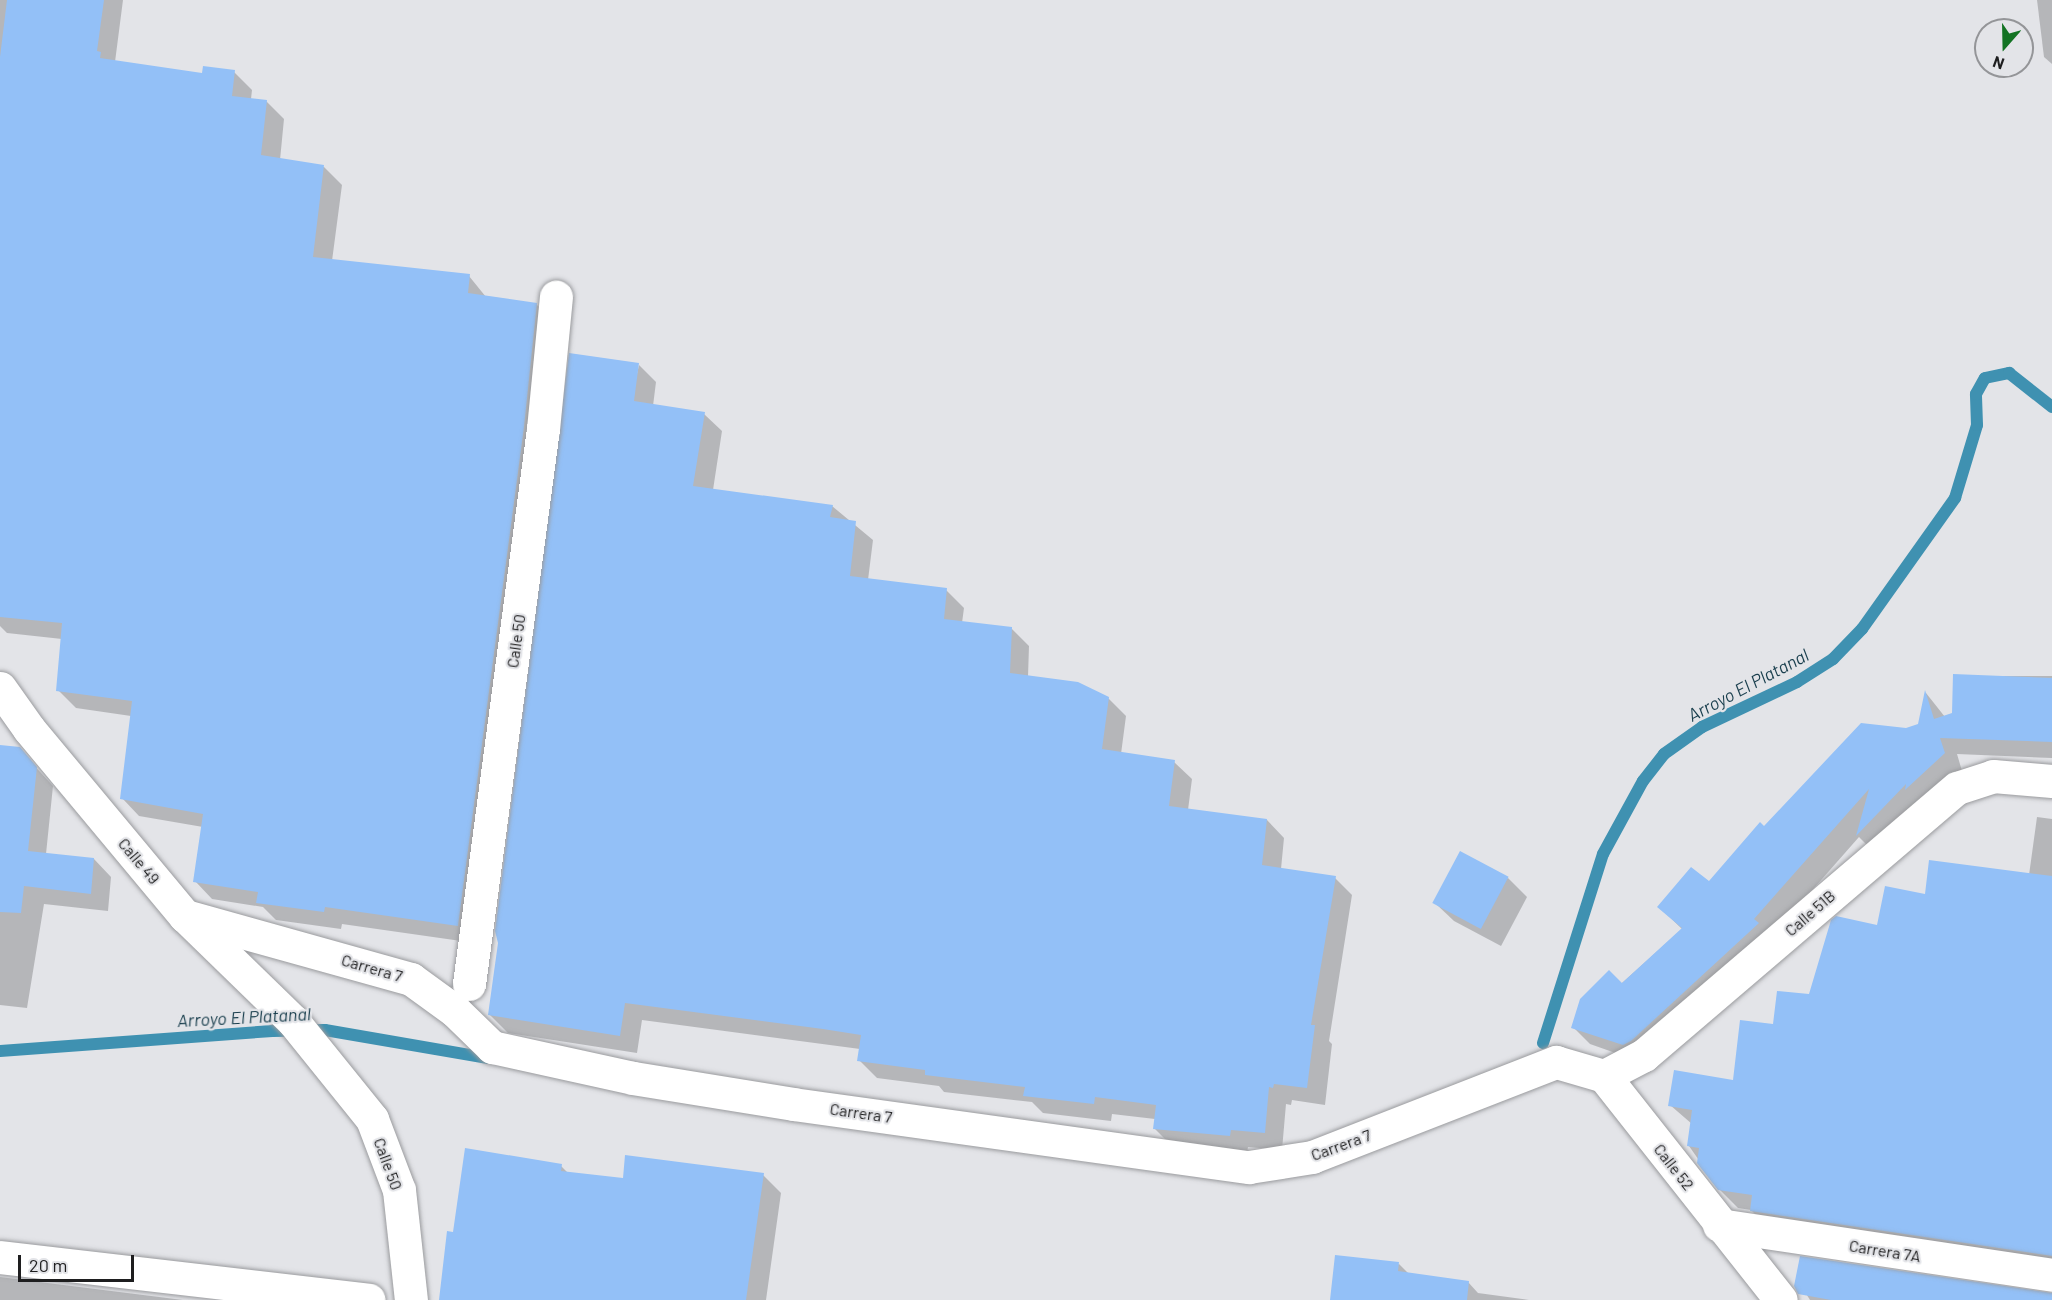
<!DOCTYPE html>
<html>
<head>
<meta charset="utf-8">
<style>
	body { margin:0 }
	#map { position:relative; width:2052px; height:1300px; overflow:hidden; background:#e3e4e8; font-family:Barlow,sans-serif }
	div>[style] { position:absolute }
	.shadow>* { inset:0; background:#0003 }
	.stream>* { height:12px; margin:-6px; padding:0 6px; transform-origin:6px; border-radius:6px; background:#3f91b1 }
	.building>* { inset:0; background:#93c0f7; transform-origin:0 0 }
	.roads { filter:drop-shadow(0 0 2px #9a9b9e) drop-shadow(0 0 2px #9a9b9e) }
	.minor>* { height:33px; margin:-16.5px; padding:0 16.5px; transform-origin:16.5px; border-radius:16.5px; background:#fff }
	span { translate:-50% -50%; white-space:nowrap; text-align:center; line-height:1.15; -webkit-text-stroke:4.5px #e3e4e8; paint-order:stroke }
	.street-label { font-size:16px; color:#1e1e1f }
	.water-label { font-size:18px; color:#193e4d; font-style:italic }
	.north { position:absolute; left:1974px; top:18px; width:60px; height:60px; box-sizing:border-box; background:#e3e4e8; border:2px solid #949598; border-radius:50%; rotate:200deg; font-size:16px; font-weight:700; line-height:24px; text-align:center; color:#1e1e1f }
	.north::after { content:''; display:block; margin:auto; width:21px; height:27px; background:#137323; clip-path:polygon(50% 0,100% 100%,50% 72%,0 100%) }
	.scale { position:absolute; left:18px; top:1255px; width:116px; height:27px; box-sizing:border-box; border:3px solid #1e1e1f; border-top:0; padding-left:8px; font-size:18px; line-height:21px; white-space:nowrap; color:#1e1e1f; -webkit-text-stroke:4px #e3e4e8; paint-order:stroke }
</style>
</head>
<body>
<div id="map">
	<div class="shadow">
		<div style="clip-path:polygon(0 0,123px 0,115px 62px,203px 75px,234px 72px,252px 90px,251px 99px,266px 101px,284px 119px,280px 160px,324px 167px,342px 185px,332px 261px,469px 276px,486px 297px,536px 304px,554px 322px,475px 943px,342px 924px,341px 929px,276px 920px,263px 907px,212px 899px,195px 881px,203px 827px,139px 816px,122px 798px,131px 716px,76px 708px,58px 690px,62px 639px,7px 633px,0 626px)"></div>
		<div style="clip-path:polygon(2037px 0,2052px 0,2052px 64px,2044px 57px)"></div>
		<div style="clip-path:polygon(639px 365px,656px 382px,653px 406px,704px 414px,722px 431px,713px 490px,832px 506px,873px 540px,868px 580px,946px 590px,964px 608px,962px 623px,1011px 628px,1029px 646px,1028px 677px,1108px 698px,1126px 716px,1121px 754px,1174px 762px,1192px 779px,1188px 810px,1267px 820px,1284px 838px,1281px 869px,1335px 878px,1352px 895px,1329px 1041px,1332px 1044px,1325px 1105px,1292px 1100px,1291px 1105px,1286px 1104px,1282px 1150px,1248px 1147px,1247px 1153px,1172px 1146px,1154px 1128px,1155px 1119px,1112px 1114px,1111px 1121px,1043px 1113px,1032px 1102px,944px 1092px,939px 1086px,877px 1078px,859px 1060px,860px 1049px,642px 1020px,637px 1053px,508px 1033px,490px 1015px)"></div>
		<div style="clip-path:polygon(1955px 676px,2052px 676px,2052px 758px,1957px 754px,1962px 771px,1874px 852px,1859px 837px,1771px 937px,1641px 1062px,1590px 1044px,1573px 1027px,1682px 929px,1659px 907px,1709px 883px,1764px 828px,1906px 730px,1919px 725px,1926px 693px,1945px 717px,1953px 714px)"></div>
		<div style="clip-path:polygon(0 746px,19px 749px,53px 786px,46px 854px,94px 859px,111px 877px,108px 911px,44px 904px,27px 1008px,0 1005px)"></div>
		<div style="clip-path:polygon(2037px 817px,2052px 819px,2052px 1271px,1770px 1229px,1751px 1210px,1738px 1208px,1719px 1189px,1689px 1146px,1692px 1124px,1670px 1105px,1734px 1082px,1774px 1025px,1810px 996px,1878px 926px,1926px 895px,2029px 875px)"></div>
		<div style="clip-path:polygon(1508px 878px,1527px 897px,1501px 946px,1454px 921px,1435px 903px)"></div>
		<div style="clip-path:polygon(561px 1166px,569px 1174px,624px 1179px,763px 1175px,781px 1193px,766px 1300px,441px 1300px,454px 1233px)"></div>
		<div style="clip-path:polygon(1399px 1264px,1409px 1274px,1468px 1282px,1478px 1293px,1529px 1300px,1331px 1300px)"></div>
		<div style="clip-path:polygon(0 1277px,183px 1300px,0 1300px)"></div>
		<div style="clip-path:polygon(1797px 1279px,2052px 1294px,2052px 1300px,1810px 1300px)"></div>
	</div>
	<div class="stream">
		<div style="left:1543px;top:1043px;width:198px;rotate:-72.4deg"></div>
		<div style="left:1603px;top:854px;width:83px;rotate:-61.3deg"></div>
		<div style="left:1643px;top:781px;width:34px;rotate:-52deg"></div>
		<div style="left:1664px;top:754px;width:47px;rotate:-35.4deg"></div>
		<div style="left:1702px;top:727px;width:105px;rotate:-25.3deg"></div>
		<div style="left:1797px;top:682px;width:43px;rotate:-32.6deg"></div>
		<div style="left:1833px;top:659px;width:42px;rotate:-46deg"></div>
		<div style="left:1862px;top:629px;width:161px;rotate:-54.6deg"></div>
		<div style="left:1955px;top:498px;width:76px;rotate:-73.2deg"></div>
		<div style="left:1977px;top:425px;width:31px;rotate:-92deg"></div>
		<div style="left:1976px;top:394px;width:18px;rotate:-61deg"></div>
		<div style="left:1985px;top:378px;width:25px;rotate:-12deg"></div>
		<div style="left:2009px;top:373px;width:55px;rotate:38.3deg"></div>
		<div style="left:0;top:1051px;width:273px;rotate:-4.2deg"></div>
		<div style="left:272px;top:1031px;width:53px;rotate:-1.1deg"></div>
		<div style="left:325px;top:1030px;width:164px;rotate:9.8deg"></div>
	</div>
	<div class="building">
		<div style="clip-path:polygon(7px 0,104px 0,97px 51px,101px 52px,100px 58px,202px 73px,203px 66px,235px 70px,232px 96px,267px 100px,261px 155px,324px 165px,313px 257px,470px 274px,468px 293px,537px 303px,524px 427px,458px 926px,325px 907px,324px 912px,256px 903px,258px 892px,193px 882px,203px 814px,120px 799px,132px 701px,56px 691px,62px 623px,0 617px,0 57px)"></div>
		<div style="clip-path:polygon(569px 353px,639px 363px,634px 401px,705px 412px,693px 486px,833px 505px,830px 517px,856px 521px,850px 576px,947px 588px,944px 619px,1012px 627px,1010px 673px,1078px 682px,1109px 697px,1102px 749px,1175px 760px,1169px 806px,1267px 819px,1262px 865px,1336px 876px,1311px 1025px,1315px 1025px,1307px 1088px,1274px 1084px,1273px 1088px,1269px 1087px,1265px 1133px,1231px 1130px,1230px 1136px,1153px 1129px,1156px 1105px,1095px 1097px,1094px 1104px,1023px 1096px,1025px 1087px,925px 1075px,925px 1070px,857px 1061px,861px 1035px,823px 1029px,625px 1003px,620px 1036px,488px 1015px,498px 943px,495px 931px)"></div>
		<div style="clip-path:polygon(1953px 674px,2052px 678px,2052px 742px,1940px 738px,1945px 753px,1905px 790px,1906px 784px,1856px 836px,1869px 789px,1754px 919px,1759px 923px,1631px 1041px,1623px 1045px,1571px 1028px,1580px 999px,1609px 970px,1622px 983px,1682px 928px,1657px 907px,1691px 867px,1709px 881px,1760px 822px,1764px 826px,1861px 723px,1906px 728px,1918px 724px,1925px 690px,1934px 719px,1952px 713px)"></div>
		<div style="clip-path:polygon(0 745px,20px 747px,37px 767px,28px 851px,94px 858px,91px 894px,24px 886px,21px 913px,0 912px)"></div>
		<div style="left:1460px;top:851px;width:55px;height:59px;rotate:28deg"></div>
		<div style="clip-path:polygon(1929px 860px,2052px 876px,2052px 1256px,1750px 1211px,1752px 1195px,1718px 1190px,1697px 1163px,1699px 1148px,1687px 1146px,1692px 1110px,1668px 1106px,1674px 1070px,1733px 1080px,1740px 1020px,1773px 1024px,1777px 991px,1809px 994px,1831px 920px,1836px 916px,1877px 925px,1885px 886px,1925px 894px)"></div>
		<div style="clip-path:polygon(465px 1148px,562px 1164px,561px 1171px,623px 1178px,625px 1155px,764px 1173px,746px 1300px,439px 1300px,447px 1231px,453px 1232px)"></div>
		<div style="clip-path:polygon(1335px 1255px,1399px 1262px,1398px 1271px,1469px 1281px,1467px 1300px,1330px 1300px)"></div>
		<div style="clip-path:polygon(1800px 1256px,2052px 1293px,2052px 1300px,1831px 1300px,1798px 1294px,1794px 1286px)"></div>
	</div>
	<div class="roads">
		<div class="minor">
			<div style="left:0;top:688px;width:50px;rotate:54.7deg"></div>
			<div style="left:29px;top:729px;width:244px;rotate:50.2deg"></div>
			<div style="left:185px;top:916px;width:151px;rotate:44.2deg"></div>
			<div style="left:293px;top:1021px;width:126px;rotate:51.1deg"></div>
			<div style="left:372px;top:1119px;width:76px;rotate:69.2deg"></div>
			<div style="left:399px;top:1190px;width:111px;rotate:83.8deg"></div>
			<div style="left:185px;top:916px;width:235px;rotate:15.6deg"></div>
			<div style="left:411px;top:979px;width:54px;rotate:36deg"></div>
			<div style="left:455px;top:1011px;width:52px;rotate:44.2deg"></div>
			<div style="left:492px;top:1047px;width:144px;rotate:12.4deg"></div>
			<div style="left:633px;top:1078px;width:162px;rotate:9.2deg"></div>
			<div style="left:793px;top:1104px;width:460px;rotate:7.9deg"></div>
			<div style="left:1249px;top:1167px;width:64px;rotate:-9deg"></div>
			<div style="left:1312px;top:1157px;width:262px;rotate:-21.3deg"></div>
			<div style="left:1556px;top:1062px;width:50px;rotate:16.3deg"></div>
			<div style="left:1604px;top:1076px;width:285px;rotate:51.7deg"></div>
			<div style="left:469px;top:984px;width:560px;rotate:-82.41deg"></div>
			<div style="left:543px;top:429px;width:133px;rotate:-84.4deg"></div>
			<div style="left:1604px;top:1076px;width:45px;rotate:-27.7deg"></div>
			<div style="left:1644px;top:1055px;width:411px;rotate:-40.5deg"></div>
			<div style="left:1957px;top:788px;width:38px;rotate:-18deg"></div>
			<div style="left:1993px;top:776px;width:59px;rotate:4.8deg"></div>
			<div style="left:1719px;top:1225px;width:337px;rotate:8.5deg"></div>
			<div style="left:0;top:1257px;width:371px;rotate:6.6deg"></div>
		</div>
	</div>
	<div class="street-label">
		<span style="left:516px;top:641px;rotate:-82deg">Calle 50</span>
		<span style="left:139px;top:861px;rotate:50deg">Calle 49</span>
		<span style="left:1810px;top:913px;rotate:-41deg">Calle 51B</span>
		<span style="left:372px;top:968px;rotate:16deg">Carrera 7</span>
		<span style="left:861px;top:1113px;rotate:8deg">Carrera 7</span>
		<span style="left:1341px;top:1145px;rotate:-20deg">Carrera 7</span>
		<span style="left:388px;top:1164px;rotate:70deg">Calle 50</span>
		<span style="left:1674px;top:1167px;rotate:52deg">Calle 52</span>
		<span style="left:1885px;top:1251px;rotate:9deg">Carrera 7A</span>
	</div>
	<div class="water-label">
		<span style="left:1748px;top:685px;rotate:-28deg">Arroyo El Platanal</span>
		<span style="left:244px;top:1017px;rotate:-3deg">Arroyo El Platanal</span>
	</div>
	<div class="north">N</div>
	<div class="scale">20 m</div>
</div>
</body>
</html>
